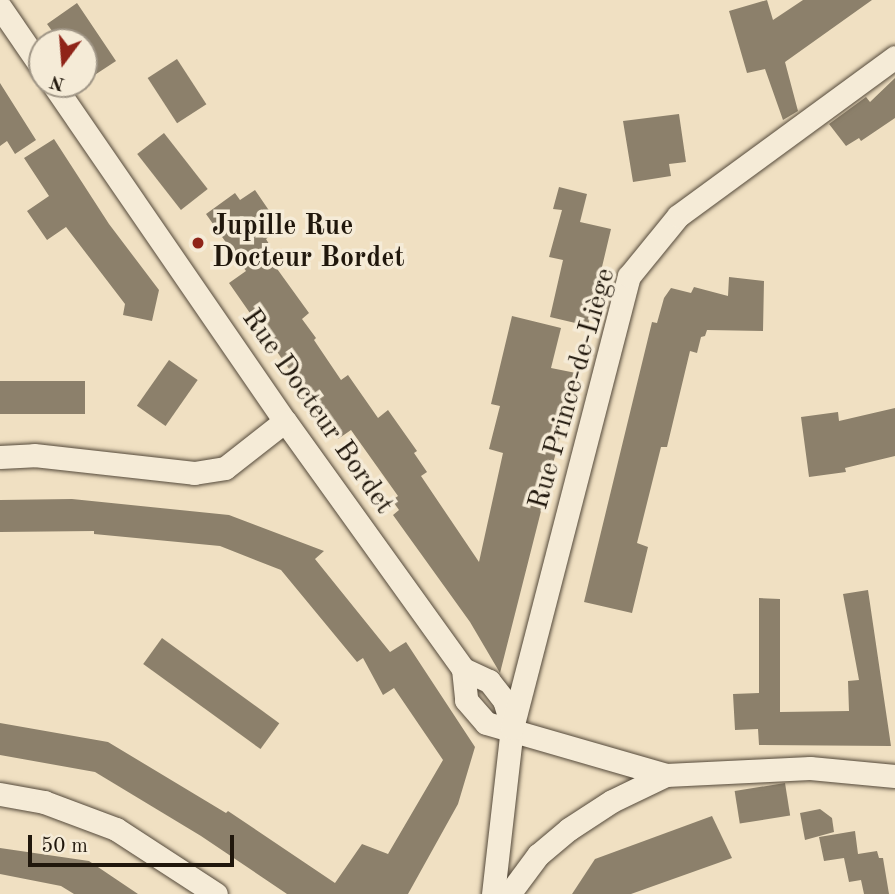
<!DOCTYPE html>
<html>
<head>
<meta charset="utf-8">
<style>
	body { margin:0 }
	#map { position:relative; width:895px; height:894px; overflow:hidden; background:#f0e0c2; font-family:"Old Standard TT",serif }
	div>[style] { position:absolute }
	.building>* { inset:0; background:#8c806b; transform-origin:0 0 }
	.roads { filter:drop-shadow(0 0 2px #54493a) drop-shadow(0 0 2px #54493a) }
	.minor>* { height:23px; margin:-11.5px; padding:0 11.5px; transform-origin:11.5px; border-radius:11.5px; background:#f5ebd7 }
	.dots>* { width:19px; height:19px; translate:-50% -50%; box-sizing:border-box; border:4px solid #f5ebd7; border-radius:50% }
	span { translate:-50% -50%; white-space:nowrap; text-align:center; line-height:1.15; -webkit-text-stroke:7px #f5ebd7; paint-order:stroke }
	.poi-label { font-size:28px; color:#20170c; font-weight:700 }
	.left { translate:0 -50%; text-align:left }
	.street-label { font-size:28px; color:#20170c }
	.north { position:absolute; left:28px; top:28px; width:70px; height:70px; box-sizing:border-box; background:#f5ebd7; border:2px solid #a09686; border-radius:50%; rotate:196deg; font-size:19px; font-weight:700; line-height:28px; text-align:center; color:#20170c }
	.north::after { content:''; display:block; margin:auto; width:24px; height:32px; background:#8f2418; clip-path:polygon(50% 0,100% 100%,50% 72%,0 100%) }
	.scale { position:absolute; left:28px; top:835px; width:206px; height:32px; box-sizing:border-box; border:4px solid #20170c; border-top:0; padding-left:9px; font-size:21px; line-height:24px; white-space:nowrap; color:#20170c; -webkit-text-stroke:5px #f5ebd7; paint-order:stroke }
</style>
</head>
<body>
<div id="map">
	<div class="building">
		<div style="clip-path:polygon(767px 0,773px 20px,803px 0,872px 0,785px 62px,798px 111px,783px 120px,765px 69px,747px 73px,729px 11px)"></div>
		<div style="clip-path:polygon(77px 3px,116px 61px,84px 82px,84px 42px,60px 42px,47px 24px)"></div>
		<div style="left:177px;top:59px;width:54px;height:35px;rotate:57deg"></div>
		<div style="clip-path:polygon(895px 78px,895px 118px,861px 141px,859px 138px,846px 146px,829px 124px,866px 97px,870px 102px)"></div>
		<div style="clip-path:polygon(0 83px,36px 140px,15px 154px,7px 141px,0 146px)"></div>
		<div style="clip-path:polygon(679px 114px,686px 162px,669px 164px,671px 176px,633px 182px,623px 121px)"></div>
		<div style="left:164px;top:133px;width:71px;height:34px;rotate:52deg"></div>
		<div style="clip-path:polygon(54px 139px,109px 224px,159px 290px,152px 321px,123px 315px,125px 304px,66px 227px,47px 240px,27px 211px,49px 196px,24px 158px)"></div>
		<div style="clip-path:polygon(559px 187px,587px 194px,580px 222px,611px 229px,588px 326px,550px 317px,563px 260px,549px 257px,562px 210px,553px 209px)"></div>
		<div style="clip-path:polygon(255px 190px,281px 228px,266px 239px,269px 244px,262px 248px,309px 313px,302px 319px,316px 338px,314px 340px,341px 380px,348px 375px,378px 418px,388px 410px,417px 451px,414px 453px,427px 472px,421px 476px,479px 562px,503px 453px,489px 449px,500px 406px,491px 404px,512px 316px,561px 328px,551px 368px,576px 373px,500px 673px,470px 622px,393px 515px,399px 510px,392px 500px,398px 496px,351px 430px,338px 439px,229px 283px,246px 271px,206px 214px,235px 193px,240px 200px)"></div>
		<div style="clip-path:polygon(729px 277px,764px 281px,763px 331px,707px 330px,705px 336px,701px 337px,697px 353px,690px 351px,667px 447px,661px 447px,637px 543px,648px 547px,632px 613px,584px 602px,652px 322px,657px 323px,664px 298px,671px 288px,691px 293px,694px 287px,728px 296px)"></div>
		<div style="left:169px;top:360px;width:35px;height:56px;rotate:35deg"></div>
		<div style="left:0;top:381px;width:85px;height:33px"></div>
		<div style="clip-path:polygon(895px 408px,895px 456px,845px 468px,846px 472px,809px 477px,801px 417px,838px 412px,839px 421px)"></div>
		<div style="clip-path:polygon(72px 499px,229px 515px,324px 551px,315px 559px,390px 652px,406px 642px,475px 747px,458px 804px,408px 894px,287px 894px,201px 836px,95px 772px,0 755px,0 723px,108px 742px,226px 813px,228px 811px,335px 883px,362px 844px,388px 854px,443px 760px,394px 688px,383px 695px,363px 658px,357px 662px,281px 570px,220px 546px,94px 534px,94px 531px,0 532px,0 500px)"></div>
		<div style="clip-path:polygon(868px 590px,891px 746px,759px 745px,758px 729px,735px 730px,733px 694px,759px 693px,759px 598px,780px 599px,780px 712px,849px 711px,848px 681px,859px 680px,843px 594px)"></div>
		<div style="left:162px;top:638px;width:145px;height:32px;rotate:36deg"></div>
		<div style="left:785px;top:783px;width:33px;height:51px;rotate:81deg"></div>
		<div style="clip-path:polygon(820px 809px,832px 818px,834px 832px,805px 840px,800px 813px)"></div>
		<div style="clip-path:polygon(712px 816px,732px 858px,631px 894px,572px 894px,595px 859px)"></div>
		<div style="clip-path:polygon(855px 831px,858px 854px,877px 851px,879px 858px,883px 858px,889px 894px,864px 894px,861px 880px,849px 882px,844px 858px,824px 861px,819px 837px)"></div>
		<div style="clip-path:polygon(0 848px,89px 861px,138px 894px,74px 894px,61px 886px,0 874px)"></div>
	</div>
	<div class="roads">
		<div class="minor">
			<div style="left:0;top:7px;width:74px;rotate:55.5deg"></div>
			<div style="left:53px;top:84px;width:409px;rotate:55.5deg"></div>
			<div style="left:285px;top:421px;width:305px;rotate:54.3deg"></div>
			<div style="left:463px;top:669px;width:31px;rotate:84deg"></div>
			<div style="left:466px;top:700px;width:30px;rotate:49deg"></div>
			<div style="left:486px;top:723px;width:187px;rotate:16.1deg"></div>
			<div style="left:666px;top:775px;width:144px;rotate:-2.8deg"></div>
			<div style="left:810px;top:768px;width:85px;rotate:5.4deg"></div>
			<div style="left:0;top:457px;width:34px;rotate:-3deg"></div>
			<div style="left:34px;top:455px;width:161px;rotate:6.4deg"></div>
			<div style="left:194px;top:473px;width:31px;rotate:-9deg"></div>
			<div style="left:225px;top:468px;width:76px;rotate:-38.1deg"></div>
			<div style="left:463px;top:669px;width:29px;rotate:25deg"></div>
			<div style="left:489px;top:681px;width:24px;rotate:52deg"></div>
			<div style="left:504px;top:700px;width:28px;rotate:73deg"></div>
			<div style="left:0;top:794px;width:45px;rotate:10.3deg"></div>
			<div style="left:44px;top:802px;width:77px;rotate:20.6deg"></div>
			<div style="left:116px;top:829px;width:119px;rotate:33deg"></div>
			<div style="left:493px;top:894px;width:167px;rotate:-83.5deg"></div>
			<div style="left:512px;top:728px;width:467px;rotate:-75.5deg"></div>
			<div style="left:629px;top:276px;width:77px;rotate:-50.8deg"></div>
			<div style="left:678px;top:216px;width:269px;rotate:-36.2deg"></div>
			<div style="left:509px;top:894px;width:49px;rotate:-53.4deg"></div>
			<div style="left:538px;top:855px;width:40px;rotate:-40deg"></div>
			<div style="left:569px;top:829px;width:51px;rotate:-33.1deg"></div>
			<div style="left:612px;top:801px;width:60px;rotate:-25.7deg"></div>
		</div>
	</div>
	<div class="dots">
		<div style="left:198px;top:243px;background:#8f2418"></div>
	</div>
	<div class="poi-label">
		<span class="left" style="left:212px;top:243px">Jupille Rue<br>Docteur Bordet</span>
	</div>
	<div class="street-label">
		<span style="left:573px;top:389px;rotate:-74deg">Rue Prince-de-Liège</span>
		<span style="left:317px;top:412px;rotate:55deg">Rue Docteur Bordet</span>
	</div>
	<div class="north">N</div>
	<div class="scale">50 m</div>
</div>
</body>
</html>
